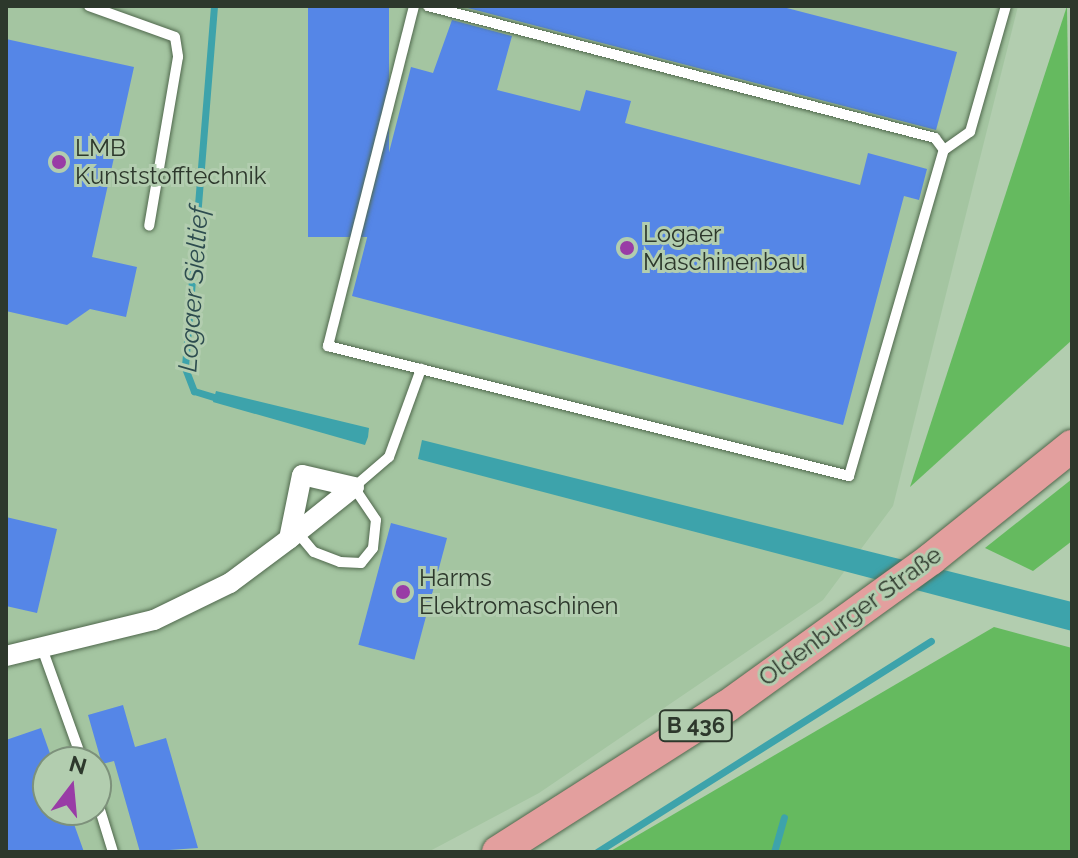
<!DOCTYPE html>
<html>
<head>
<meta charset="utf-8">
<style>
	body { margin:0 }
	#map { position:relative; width:1078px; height:858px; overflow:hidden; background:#b2cdaf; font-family:Raleway,sans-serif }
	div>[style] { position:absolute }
	.built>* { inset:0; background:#a4c5a1 }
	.green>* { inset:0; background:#65ba5f }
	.water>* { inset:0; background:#3da3ab }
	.stream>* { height:7px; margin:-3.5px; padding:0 3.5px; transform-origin:3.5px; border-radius:3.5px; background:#3da3ab }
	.building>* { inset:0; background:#5586e7; transform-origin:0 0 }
	.roads { filter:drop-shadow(0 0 2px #50684d) drop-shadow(0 0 2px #50684d) }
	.service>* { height:10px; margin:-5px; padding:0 5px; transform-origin:5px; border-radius:5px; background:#fff }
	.minor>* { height:20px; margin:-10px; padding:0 10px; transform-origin:10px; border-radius:10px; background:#fff }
	.primary>* { height:32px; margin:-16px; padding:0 16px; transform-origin:16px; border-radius:16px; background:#e39f9e }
	.dots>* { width:22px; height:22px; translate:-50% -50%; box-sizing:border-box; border:4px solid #b2cdaf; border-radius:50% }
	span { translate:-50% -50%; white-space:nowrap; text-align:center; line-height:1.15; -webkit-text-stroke:6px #b2cdaf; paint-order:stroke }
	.shield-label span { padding:2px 6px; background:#b2cdaf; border:2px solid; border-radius:6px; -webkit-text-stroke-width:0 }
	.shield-label { font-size:22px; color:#2d382c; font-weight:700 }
	.poi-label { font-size:24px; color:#2d382c }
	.left { translate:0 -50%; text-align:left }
	.street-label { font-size:24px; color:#2d382c }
	.water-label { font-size:26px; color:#2d4c4f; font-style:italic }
	.frame { position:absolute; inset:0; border:8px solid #2d382c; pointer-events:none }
	.north { position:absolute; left:32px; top:746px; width:80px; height:80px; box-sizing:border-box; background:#b2cdaf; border:2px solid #7d917b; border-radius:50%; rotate:16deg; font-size:22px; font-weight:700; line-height:32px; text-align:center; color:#2d382c }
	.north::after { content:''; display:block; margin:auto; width:28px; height:36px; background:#993ca6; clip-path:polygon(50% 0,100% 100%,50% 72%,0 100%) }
</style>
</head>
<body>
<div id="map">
	<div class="built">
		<div style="clip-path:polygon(evenodd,6px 6px,1018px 6px,893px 506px,823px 600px,539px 793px,428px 852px,6px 852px,6px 6px,48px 762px,96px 762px,96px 810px,48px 810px,48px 762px)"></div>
	</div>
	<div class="green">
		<div style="clip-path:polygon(1067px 6px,1072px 340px,910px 487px)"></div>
		<div style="clip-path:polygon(1072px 479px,1072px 541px,1033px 571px,985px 548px)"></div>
		<div style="clip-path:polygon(994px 627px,1072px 648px,1072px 852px,609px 852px)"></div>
	</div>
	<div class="water">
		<div style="clip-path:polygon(216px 391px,369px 428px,368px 437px,365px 445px,213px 402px)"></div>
		<div style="clip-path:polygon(422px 440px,1072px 602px,1072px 631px,418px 459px)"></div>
	</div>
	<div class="stream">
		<div style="left:214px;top:6px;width:363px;rotate:94.6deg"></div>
		<div style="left:185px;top:368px;width:25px;rotate:69deg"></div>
		<div style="left:194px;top:391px;width:21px;rotate:17deg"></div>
		<div style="left:597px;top:852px;width:395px;rotate:-32.3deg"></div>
		<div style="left:774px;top:852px;width:36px;rotate:-74deg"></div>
	</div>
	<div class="building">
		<div style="left:308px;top:6px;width:81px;height:231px"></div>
		<div style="clip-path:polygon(460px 6px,779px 6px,957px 52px,936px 130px)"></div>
		<div style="clip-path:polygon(452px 20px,512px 36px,497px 90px,580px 111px,586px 90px,631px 101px,625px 123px,860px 185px,868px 153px,927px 169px,919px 200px,904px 196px,843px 425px,352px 296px,411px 67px,433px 73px)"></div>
		<div style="clip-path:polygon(6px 39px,134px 67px,92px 257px,137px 267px,126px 317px,90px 309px,67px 325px,6px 311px)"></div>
		<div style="clip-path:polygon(6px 517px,57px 529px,37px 613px,6px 606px)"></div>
		<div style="left:391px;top:523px;width:58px;height:126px;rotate:15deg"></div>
		<div style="clip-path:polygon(123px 705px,135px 747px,166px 738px,198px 848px,140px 852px,114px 761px,102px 764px,88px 715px)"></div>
		<div style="clip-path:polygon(41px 728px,53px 762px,48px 810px,69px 810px,84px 852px,6px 852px,6px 740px)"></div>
	</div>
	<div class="roads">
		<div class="service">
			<div style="left:89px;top:6px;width:91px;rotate:19.8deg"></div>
			<div style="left:175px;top:37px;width:20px;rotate:81deg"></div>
			<div style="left:178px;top:57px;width:171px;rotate:99.7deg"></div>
			<div style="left:414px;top:6px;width:351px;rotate:104.2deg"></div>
			<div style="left:328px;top:346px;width:537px;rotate:14.01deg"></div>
			<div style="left:849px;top:476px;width:340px;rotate:-73.8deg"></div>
			<div style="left:944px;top:150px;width:15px;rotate:-127deg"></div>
			<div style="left:935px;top:138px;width:524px;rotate:-165.41deg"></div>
			<div style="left:944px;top:150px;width:32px;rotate:-35deg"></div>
			<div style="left:970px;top:132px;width:131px;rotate:-74.1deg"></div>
			<div style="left:297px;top:532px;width:26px;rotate:50deg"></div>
			<div style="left:314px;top:552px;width:28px;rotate:21deg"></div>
			<div style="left:340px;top:562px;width:21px;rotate:3deg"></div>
			<div style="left:361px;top:563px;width:19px;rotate:-51deg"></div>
			<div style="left:373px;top:548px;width:28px;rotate:-84deg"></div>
			<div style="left:376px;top:520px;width:40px;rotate:-124deg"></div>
			<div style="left:354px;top:487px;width:46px;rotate:-40.6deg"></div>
			<div style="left:389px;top:457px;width:94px;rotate:-70deg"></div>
			<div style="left:43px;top:651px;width:118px;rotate:70.2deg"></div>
			<div style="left:96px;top:797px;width:58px;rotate:72.8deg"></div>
		</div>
		<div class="minor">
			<div style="left:6px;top:656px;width:152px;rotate:-13.7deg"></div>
			<div style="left:154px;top:620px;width:85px;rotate:-26deg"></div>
			<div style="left:230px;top:583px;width:74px;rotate:-36.7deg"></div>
			<div style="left:289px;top:539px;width:83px;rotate:-38.7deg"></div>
			<div style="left:354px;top:487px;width:53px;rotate:-167deg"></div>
			<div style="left:302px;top:475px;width:65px;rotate:101.5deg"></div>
		</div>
		<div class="primary">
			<div style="left:498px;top:852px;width:270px;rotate:-32.5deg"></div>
			<div style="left:726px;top:707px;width:253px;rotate:-35.8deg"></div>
			<div style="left:931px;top:559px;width:181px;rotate:-38.7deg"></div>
		</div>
	</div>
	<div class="dots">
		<div style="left:59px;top:162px;background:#993ca6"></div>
		<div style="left:627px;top:248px;background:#993ca6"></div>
		<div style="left:403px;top:592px;background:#993ca6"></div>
	</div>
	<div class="shield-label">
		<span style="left:696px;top:726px">B 436</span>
	</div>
	<div class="poi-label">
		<span class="left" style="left:75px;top:162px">LMB<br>Kunststofftechnik</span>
		<span class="left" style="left:643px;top:248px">Logaer<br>Maschinenbau</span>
		<span class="left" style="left:419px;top:592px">Harms<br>Elektromaschinen</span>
	</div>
	<div class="street-label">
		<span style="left:850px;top:616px;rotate:-36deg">Oldenburger Straße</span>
	</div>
	<div class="water-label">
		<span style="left:194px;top:289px;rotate:-86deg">Logaer Sieltief</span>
	</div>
	<div class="frame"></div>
	<div class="north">N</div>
</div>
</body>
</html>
